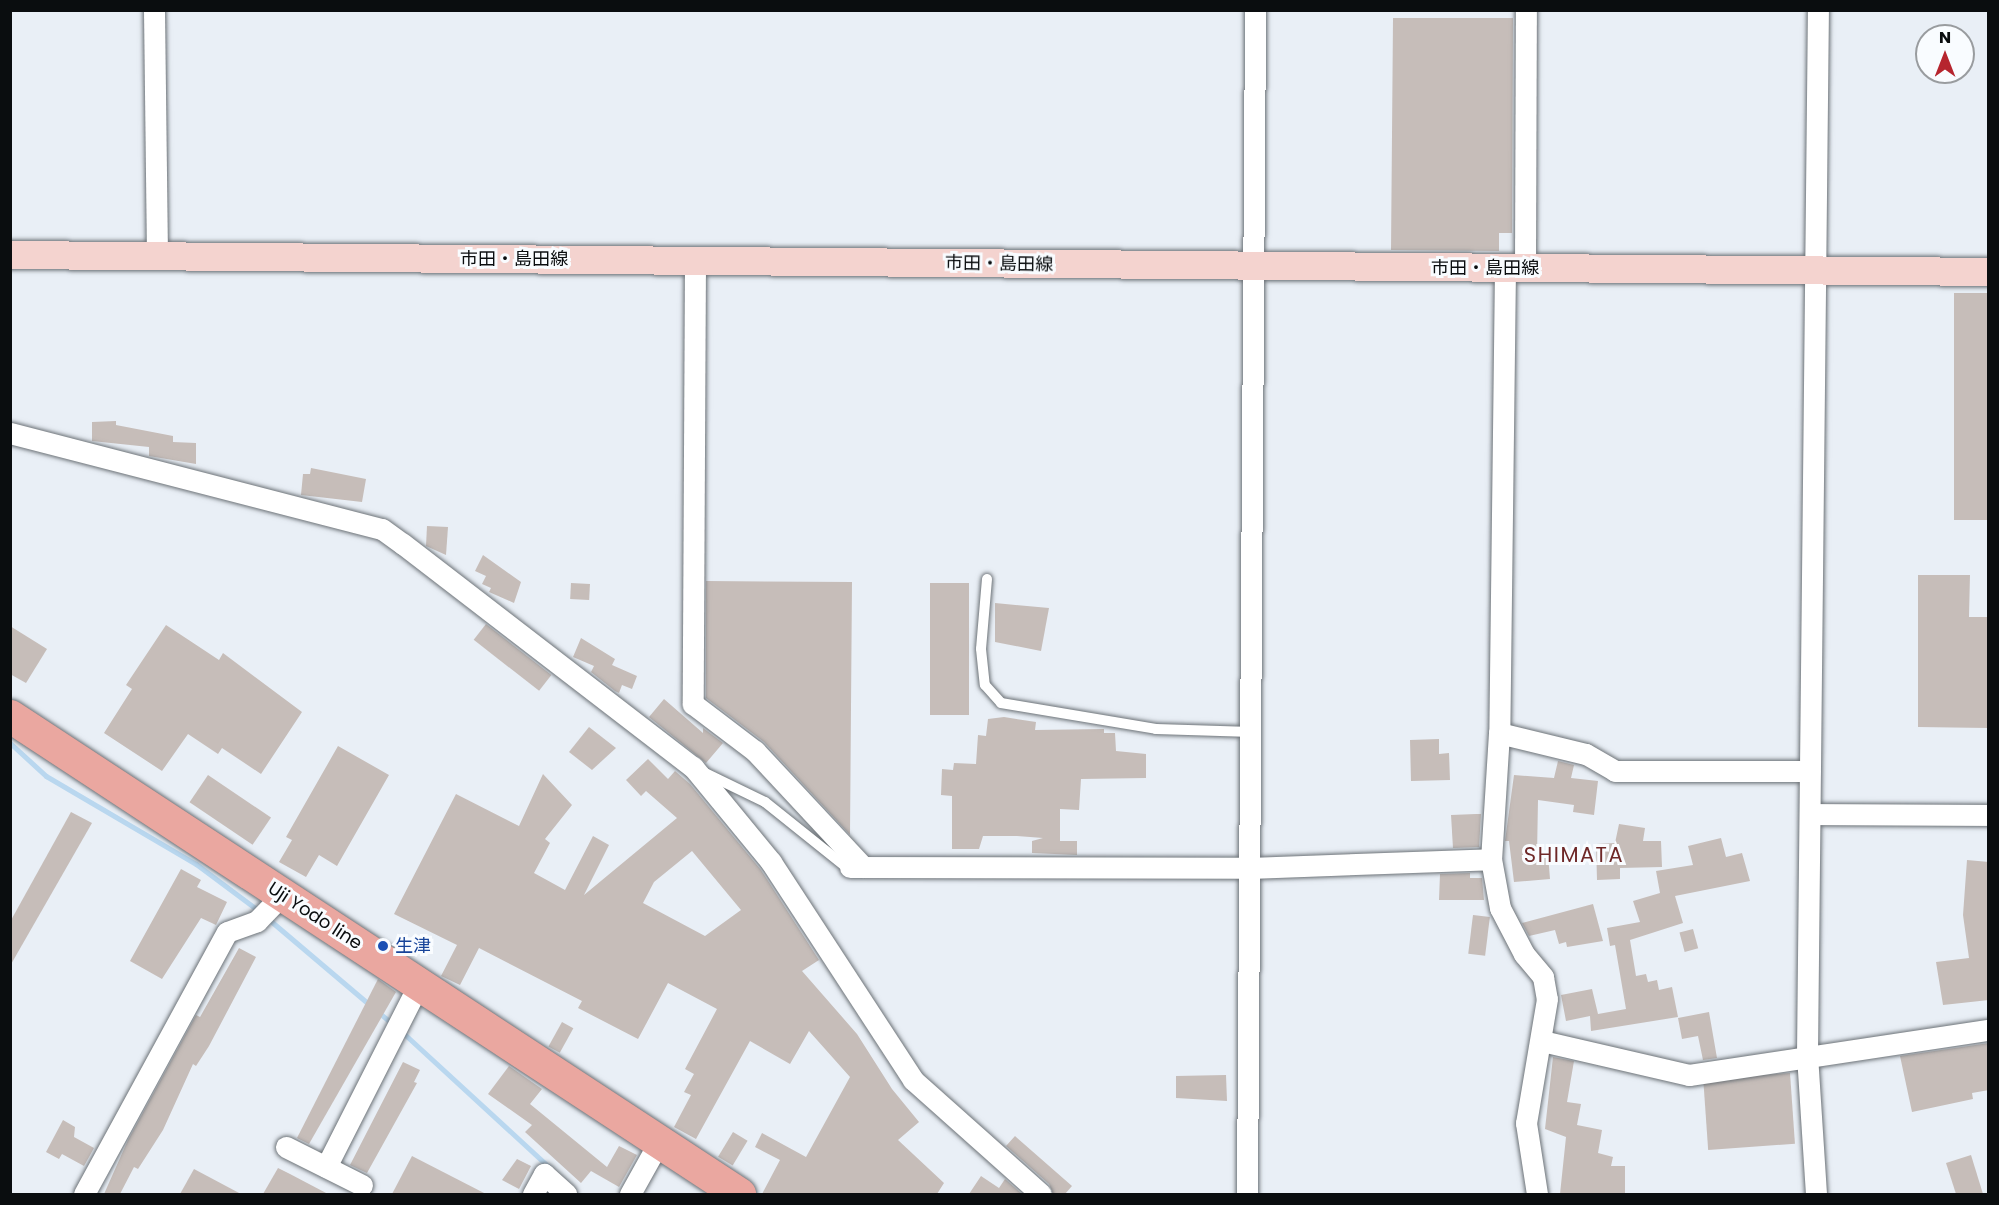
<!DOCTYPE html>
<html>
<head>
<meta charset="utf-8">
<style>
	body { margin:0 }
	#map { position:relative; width:1999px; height:1205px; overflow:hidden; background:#e9eff6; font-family:Poppins,"Noto Sans JP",sans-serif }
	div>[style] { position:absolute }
	.stream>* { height:5px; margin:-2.5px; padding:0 2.5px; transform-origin:2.5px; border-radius:2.5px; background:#b9d7ef }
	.building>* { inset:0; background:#c6bdb9; transform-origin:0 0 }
	.roads { filter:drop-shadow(0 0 2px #6c7277) drop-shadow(0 0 2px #6c7277) }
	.lane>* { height:10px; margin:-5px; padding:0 5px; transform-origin:5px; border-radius:5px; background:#fff }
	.street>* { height:21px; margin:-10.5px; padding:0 10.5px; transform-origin:10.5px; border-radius:10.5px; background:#fff }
	.secondary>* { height:28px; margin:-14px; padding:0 14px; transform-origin:14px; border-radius:14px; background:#f4d3cf }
	.primary>* { height:33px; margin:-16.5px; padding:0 16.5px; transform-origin:16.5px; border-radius:16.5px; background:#eaa7a0 }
	.dots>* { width:16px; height:16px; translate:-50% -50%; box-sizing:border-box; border:3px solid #f9fcff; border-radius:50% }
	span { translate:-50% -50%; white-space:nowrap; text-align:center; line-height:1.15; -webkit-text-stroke:6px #f9fcff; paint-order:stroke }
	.street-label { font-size:18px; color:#0a0d0f }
	.transit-label { font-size:18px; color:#164399 }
	.left { translate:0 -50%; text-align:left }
	.quarter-label { font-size:21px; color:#6e2828; letter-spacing:1.5px }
	.frame { position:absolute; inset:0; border:12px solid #0a0d0f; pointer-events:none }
	.north { position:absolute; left:1915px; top:24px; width:60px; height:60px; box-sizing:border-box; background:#f9fcff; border:2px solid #999c9f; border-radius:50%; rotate:0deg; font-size:16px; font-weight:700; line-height:24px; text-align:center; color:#0a0d0f }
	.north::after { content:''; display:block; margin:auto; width:21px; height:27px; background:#b6252e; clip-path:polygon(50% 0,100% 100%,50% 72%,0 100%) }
</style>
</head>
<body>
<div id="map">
	<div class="stream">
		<div style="left:10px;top:743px;width:49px;rotate:42.5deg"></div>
		<div style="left:46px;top:776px;width:174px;rotate:30.4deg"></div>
		<div style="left:196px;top:864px;width:79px;rotate:36.7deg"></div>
		<div style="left:266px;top:917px;width:138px;rotate:40.3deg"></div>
		<div style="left:378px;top:1012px;width:21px;rotate:39deg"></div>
		<div style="left:401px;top:1031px;width:204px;rotate:42.6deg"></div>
	</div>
	<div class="building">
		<div style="clip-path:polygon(1393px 18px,1513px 18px,1512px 233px,1499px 233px,1499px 251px,1391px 250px)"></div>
		<div style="left:1954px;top:293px;width:35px;height:227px"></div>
		<div style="clip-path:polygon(116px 421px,116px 425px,173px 436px,173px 442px,196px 443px,196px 464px,149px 456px,149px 447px,92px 441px,92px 422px)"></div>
		<div style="clip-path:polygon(311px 468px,366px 479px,362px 502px,301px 495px,303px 474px,310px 474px)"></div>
		<div style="clip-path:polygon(427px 526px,448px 527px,446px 555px,426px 546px)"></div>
		<div style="clip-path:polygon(483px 555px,521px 582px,514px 603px,489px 592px,491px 588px,482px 584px,486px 576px,475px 571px)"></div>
		<div style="clip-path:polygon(1918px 575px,1970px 575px,1969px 617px,1988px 617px,1988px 728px,1918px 727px)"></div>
		<div style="clip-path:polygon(706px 581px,852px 582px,850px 835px,764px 742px,706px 698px)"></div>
		<div style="left:571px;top:583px;width:19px;height:16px;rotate:3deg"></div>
		<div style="left:930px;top:583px;width:39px;height:132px"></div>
		<div style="clip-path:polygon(995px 603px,1049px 608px,1041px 651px,995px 642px)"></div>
		<div style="left:486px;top:624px;width:83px;height:20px;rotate:38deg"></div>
		<div style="clip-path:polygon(166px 625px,219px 660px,223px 653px,302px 712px,261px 774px,222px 748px,218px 754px,188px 734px,162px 771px,104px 733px,132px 689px,126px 685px)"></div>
		<div style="clip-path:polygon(10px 626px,47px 649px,26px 683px,10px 674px)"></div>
		<div style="clip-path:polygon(581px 638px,615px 659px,612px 665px,637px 676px,632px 689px,622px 685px,619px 693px,615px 691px,591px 672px,594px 666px,573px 657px)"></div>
		<div style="clip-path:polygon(664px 699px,703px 733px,703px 728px,723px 743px,706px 763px,649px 717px)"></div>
		<div style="clip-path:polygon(1004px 717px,1036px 722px,1035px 730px,1104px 729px,1104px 733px,1115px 733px,1116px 751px,1146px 754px,1146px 778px,1081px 779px,1079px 810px,1060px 809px,1060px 841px,1077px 841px,1077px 855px,1032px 853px,1032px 841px,1043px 838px,1017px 836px,983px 836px,979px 849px,952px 849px,952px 796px,941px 795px,942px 769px,953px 770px,954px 763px,976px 764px,978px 735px,986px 736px,988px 719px)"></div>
		<div style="clip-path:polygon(589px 727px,616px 748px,592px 770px,569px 752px)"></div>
		<div style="clip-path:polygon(1439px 739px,1439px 754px,1449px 753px,1450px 780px,1411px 781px,1410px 740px)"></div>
		<div style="clip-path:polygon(338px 746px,389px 775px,337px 866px,319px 855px,306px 877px,279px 862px,292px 840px,286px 837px)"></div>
		<div style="clip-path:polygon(evenodd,648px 759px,668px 779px,675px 771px,690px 784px,761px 870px,819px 960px,802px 971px,857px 1034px,892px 1089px,919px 1122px,898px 1140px,944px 1183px,937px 1194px,762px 1194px,780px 1160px,755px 1147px,762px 1133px,806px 1157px,850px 1077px,809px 1031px,790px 1064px,750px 1041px,696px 1139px,674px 1127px,691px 1095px,684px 1092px,694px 1074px,685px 1069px,717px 1009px,668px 983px,638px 1039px,578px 1008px,582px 1001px,479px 948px,460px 985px,441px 976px,457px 945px,394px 914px,456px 794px,519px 826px,543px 774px,572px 805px,545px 839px,550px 843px,534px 873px,565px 890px,593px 836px,609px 845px,584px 895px,677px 818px,646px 791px,641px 796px,626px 780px,648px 759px,692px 851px,741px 910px,705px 936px,643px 903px,654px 882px,692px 851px)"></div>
		<div style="clip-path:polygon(1558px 761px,1574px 765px,1571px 778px,1598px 781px,1594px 815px,1573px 812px,1574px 805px,1538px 800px,1537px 855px,1548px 854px,1550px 879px,1514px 882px,1509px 841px,1505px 841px,1514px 775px,1554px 778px)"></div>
		<div style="left:208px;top:775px;width:76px;height:33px;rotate:34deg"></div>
		<div style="clip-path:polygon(71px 812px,92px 823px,10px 966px,10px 922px)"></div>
		<div style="clip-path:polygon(1476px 814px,1481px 814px,1479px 847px,1453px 848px,1451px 815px)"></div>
		<div style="clip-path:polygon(1619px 824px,1645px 828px,1643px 841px,1661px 841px,1662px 867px,1620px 868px,1620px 879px,1597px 880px,1596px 844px,1615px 843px)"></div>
		<div style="clip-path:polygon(1721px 838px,1726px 857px,1742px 853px,1750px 881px,1675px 896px,1683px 923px,1630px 940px,1636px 976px,1646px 974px,1648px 982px,1657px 980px,1659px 990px,1672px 987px,1678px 1017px,1591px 1031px,1590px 1016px,1566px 1021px,1561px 995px,1592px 989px,1598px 1014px,1626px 1009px,1615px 945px,1610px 946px,1607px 928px,1640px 922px,1633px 901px,1660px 893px,1656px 871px,1693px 865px,1688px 846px)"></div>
		<div style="clip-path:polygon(1967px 860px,1989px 862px,1989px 1000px,1943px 1005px,1936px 962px,1969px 958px,1963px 915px)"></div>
		<div style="clip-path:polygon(181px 869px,201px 880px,197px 887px,227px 902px,216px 925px,201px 918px,162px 979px,130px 961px)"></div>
		<div style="clip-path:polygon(1470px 873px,1470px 878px,1482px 878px,1484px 900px,1439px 900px,1440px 874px)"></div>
		<div style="clip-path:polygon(1593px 904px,1603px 941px,1567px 947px,1566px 942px,1559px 944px,1555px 930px,1529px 936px,1522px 923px)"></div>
		<div style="left:1473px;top:915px;width:17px;height:39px;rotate:7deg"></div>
		<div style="left:1693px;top:929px;width:20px;height:14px;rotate:75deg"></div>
		<div style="clip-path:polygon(239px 948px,256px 957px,209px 1046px,196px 1066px,193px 1064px,163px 1130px,138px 1169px,134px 1167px,120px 1194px,104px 1194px,128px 1140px,196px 1015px,200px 1017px)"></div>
		<div style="clip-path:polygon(378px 979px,396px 992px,309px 1144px,297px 1138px)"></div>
		<div style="clip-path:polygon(1709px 1012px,1717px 1058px,1703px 1060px,1698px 1036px,1682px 1039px,1678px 1018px)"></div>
		<div style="left:562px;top:1022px;width:13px;height:28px;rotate:29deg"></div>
		<div style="clip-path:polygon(1989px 1043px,1989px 1090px,1972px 1093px,1973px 1099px,1912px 1112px,1900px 1056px)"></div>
		<div style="clip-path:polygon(1553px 1057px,1574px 1061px,1567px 1102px,1581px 1104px,1577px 1125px,1602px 1130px,1598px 1153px,1613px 1157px,1611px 1166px,1625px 1166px,1625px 1194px,1560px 1194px,1566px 1137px,1545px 1129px)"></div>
		<div style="clip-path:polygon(403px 1062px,420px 1070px,414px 1082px,417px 1083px,367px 1173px,350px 1165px)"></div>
		<div style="clip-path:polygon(509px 1066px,542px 1089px,530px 1104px,607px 1167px,619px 1146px,637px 1155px,619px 1187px,591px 1171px,581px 1183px,525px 1132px,532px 1125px,488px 1094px)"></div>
		<div style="left:1790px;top:1073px;width:71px;height:87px;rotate:86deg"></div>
		<div style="clip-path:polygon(1226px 1075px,1227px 1101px,1176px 1098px,1176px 1076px)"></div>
		<div style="clip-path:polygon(63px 1120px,75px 1127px,74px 1137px,94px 1148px,84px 1166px,62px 1154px,59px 1159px,46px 1152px)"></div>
		<div style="left:733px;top:1132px;width:17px;height:29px;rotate:31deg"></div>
		<div style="clip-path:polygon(1015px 1136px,1072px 1186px,1065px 1194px,1053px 1194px,1049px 1184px,1006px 1146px)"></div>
		<div style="clip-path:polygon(1971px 1155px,1983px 1194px,1956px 1194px,1946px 1163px)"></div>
		<div style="clip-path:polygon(412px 1156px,486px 1194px,392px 1194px)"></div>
		<div style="clip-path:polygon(517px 1159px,531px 1166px,519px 1189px,502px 1180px)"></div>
		<div style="clip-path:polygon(278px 1168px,290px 1174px,328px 1194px,263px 1194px)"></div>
		<div style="clip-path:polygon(194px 1169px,241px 1194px,180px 1194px)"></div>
		<div style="clip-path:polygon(981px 1176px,999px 1188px,1005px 1179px,1021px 1193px,969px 1194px)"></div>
	</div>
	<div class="roads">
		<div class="lane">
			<div style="left:987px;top:579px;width:70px;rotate:94.9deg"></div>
			<div style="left:981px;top:649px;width:36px;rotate:84deg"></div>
			<div style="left:985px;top:685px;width:24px;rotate:48deg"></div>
			<div style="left:1001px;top:703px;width:157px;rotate:9.5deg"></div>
			<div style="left:1156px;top:729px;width:96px;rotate:1.8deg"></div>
			<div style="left:701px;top:771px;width:71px;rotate:25.8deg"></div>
			<div style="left:765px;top:802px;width:104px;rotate:38.7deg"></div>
		</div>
		<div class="street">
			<div style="left:154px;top:10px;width:246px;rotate:89.3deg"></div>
			<div style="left:695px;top:260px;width:444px;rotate:90.3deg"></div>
			<div style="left:693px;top:704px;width:78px;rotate:37.2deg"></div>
			<div style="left:755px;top:751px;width:158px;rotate:47deg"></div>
			<div style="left:1505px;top:268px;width:465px;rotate:90.7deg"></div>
			<div style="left:1499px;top:733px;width:126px;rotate:93.6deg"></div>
			<div style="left:1491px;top:859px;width:50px;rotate:79.6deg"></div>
			<div style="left:1500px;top:908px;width:52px;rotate:62.4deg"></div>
			<div style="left:1524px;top:954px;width:30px;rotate:50deg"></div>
			<div style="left:1543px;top:977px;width:22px;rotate:80deg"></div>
			<div style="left:1547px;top:999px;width:126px;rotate:99.6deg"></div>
			<div style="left:1526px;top:1123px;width:72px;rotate:81.2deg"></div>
			<div style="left:1525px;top:268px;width:258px;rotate:-89.8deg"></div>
			<div style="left:10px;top:433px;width:384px;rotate:14.5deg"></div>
			<div style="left:382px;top:529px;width:26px;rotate:36deg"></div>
			<div style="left:403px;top:544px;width:366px;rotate:37.6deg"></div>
			<div style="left:693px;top:767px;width:123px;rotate:50.6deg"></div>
			<div style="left:771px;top:862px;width:260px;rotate:56.9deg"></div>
			<div style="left:913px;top:1080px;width:171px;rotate:41.7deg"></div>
			<div style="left:1499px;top:733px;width:89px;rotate:13.6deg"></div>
			<div style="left:1586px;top:754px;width:34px;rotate:30deg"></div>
			<div style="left:1615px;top:771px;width:195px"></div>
			<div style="left:1810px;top:814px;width:178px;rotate:0.3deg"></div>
			<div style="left:850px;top:867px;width:399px;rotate:0.1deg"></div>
			<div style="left:1249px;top:868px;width:242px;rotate:-2.1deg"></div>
			<div style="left:1542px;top:1041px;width:151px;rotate:13deg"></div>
			<div style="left:1689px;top:1075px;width:302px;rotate:-8.6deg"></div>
			<div style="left:286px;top:1147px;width:85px;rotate:26.6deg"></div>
			<div style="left:326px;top:1167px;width:205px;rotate:-63.1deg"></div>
			<div style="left:84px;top:1194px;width:298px;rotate:-61.4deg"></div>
			<div style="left:227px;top:932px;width:32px;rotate:-20deg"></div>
			<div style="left:257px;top:921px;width:36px;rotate:-46deg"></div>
			<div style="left:533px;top:1194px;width:23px;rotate:-61deg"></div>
			<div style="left:544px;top:1174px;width:30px;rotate:42deg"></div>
			<div style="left:630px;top:1194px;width:60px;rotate:-60.9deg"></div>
			<div style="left:1247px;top:1194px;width:1184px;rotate:-89.61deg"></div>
			<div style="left:1816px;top:1194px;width:140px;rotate:-93.7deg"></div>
			<div style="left:1807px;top:1054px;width:1044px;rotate:-89.4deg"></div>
		</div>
		<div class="secondary">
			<div style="left:10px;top:255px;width:1978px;rotate:0.49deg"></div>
		</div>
		<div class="primary">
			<div style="left:10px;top:716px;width:872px;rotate:33.25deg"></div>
		</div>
	</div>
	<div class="dots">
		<div style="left:383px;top:946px;background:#1a4fb4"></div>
	</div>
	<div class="street-label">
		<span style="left:514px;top:259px">市田・島田線</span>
		<span style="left:999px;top:264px;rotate:1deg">市田・島田線</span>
		<span style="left:1485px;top:268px">市田・島田線</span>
		<span style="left:315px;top:916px;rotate:33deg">Uji Yodo line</span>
	</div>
	<div class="transit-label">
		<span class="left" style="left:395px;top:946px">生津</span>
	</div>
	<div class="quarter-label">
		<span style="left:1574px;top:855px">SHIMATA</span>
	</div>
	<div class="frame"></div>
	<div class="north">N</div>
</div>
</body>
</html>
